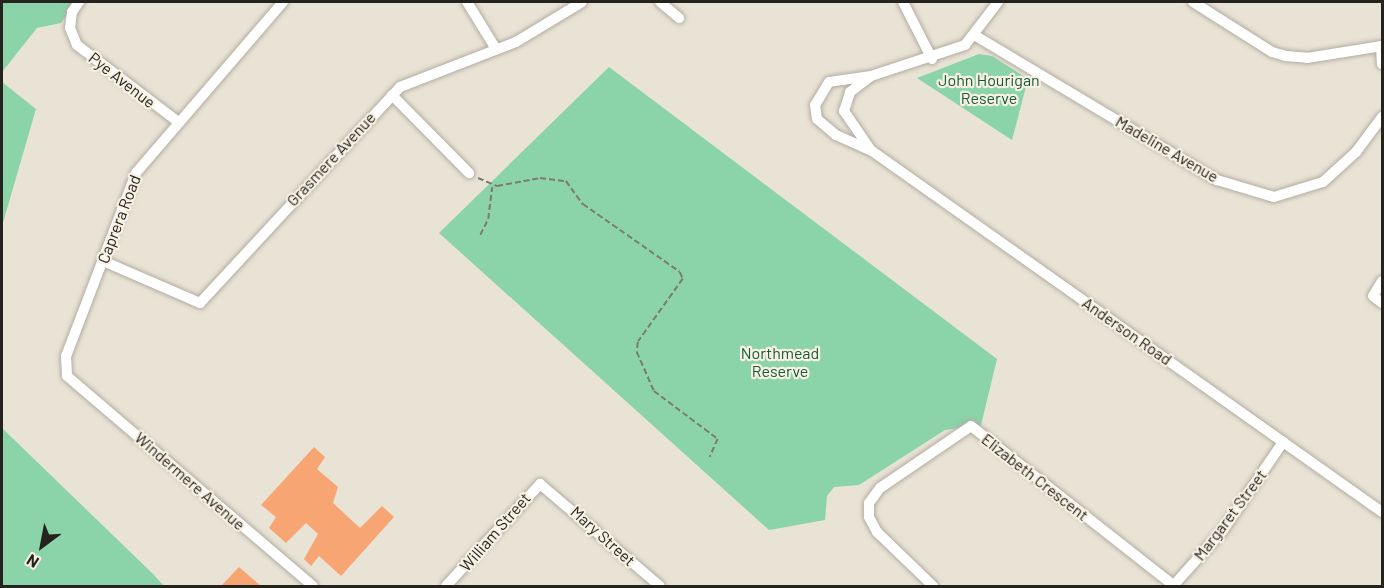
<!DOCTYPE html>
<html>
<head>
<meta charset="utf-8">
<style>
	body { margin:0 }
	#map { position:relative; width:1384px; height:588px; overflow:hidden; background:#e9e3d6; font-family:Barlow,sans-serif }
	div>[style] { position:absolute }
	.green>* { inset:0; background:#8bd3a9 }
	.building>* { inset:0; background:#f8a574 }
	.path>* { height:1.5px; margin-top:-0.75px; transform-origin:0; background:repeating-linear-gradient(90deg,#7e7a72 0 6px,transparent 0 9px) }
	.roads { filter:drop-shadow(0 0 2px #b3aca0) drop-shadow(0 0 2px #b3aca0) }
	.street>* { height:10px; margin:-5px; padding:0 5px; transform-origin:5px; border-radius:5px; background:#fff }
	span { translate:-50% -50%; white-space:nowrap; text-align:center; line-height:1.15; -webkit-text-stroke:4.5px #f7f0e3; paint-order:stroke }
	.street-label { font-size:16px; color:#25231e }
	.park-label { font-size:16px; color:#135b39 }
	.frame { position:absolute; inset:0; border:3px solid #25231e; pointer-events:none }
	.north { position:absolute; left:12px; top:516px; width:60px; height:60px; -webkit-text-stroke:4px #f7f0e3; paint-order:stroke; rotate:212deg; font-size:16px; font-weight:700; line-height:24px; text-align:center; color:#25231e }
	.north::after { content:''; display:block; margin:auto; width:21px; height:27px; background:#25231e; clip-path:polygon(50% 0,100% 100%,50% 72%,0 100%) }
</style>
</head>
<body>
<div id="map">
	<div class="green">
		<div style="clip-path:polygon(2px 2px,76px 2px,61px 23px,37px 28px,2px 72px)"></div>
		<div style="clip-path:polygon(979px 54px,992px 56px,1028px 79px,1012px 140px,917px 78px)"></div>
		<div style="clip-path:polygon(609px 67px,997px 359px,981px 425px,945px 430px,859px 485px,834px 487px,827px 496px,825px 520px,769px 530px,439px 233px)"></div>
		<div style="clip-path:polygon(2px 82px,36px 109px,2px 226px)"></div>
		<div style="clip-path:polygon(2px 428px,152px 573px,164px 586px,2px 586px)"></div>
	</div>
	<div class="building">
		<div style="clip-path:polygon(314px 447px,325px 457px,317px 469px,338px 487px,333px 503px,360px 528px,382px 506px,394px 517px,341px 576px,319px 556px,311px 566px,304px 559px,318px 534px,306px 523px,286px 543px,269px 528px,276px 517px,261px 505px)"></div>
		<div style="clip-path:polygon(239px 567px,261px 586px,221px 586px)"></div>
	</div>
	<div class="path">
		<div style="left:478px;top:178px;width:21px;rotate:23deg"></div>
		<div style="left:497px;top:186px;width:44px;rotate:-10.5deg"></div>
		<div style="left:540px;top:178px;width:26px;rotate:7deg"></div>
		<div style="left:566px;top:181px;width:29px;rotate:54deg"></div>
		<div style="left:583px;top:204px;width:118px;rotate:35deg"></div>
		<div style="left:680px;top:272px;width:8px;rotate:67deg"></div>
		<div style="left:683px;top:279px;width:77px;rotate:125.5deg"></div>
		<div style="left:638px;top:342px;width:10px;rotate:96deg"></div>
		<div style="left:637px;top:352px;width:43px;rotate:66.4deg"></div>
		<div style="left:654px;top:391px;width:80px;rotate:36.9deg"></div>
		<div style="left:718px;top:439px;width:20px;rotate:114deg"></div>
		<div style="left:480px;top:235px;width:18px;rotate:-63deg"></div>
		<div style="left:488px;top:219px;width:32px;rotate:-83deg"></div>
	</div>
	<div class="roads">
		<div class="street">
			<div style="left:79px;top:2px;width:12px;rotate:125deg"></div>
			<div style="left:72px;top:12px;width:16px;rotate:97deg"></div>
			<div style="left:70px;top:28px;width:18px;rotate:68deg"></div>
			<div style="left:77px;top:45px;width:126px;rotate:37.2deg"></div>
			<div style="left:283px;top:2px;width:225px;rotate:130.7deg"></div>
			<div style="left:136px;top:173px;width:196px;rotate:110.9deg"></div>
			<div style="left:66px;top:356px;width:20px;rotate:87deg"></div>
			<div style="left:67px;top:376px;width:323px;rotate:40.5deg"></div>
			<div style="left:467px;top:2px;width:55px;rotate:58.3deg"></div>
			<div style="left:660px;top:2px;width:25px;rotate:40deg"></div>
			<div style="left:903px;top:2px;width:64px;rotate:63deg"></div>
			<div style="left:998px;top:2px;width:54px;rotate:127.5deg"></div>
			<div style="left:965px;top:45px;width:99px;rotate:161.7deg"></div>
			<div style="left:871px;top:76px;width:42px;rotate:171.9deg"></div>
			<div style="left:829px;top:82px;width:27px;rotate:121deg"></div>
			<div style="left:815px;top:105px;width:14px;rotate:82deg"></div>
			<div style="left:817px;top:119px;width:25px;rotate:40deg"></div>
			<div style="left:836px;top:135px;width:39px;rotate:24deg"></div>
			<div style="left:872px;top:151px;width:625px;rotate:35.29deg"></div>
			<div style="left:1193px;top:2px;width:93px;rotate:32.3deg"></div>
			<div style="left:1272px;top:52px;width:15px;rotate:16deg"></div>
			<div style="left:1286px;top:56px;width:21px;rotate:5deg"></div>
			<div style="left:1307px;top:58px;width:76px;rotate:-9.1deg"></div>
			<div style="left:976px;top:36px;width:281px;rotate:30.9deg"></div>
			<div style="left:1217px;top:180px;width:59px;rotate:16.6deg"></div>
			<div style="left:1274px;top:197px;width:51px;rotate:-17deg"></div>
			<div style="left:1323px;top:182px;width:45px;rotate:-42.3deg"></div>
			<div style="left:1356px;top:152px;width:44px;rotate:-53.4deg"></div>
			<div style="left:1381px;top:46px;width:18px;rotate:87deg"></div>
			<div style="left:392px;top:95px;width:110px;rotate:45.4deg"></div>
			<div style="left:870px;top:149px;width:46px;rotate:-124.4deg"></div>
			<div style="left:844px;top:111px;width:20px;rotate:-72deg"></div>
			<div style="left:850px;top:92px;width:26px;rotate:-37deg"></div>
			<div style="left:103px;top:261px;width:106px;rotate:23.4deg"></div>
			<div style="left:200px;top:303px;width:294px;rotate:-47.2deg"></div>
			<div style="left:400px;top:87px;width:124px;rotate:-21.2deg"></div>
			<div style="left:516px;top:42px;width:77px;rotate:-31.2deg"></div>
			<div style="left:1382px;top:281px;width:17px;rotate:121deg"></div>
			<div style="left:1373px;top:296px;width:11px;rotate:38deg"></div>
			<div style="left:446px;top:586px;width:139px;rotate:-47.3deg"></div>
			<div style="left:540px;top:484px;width:157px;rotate:40.4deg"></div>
			<div style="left:933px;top:586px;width:78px;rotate:-136deg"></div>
			<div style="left:877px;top:532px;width:17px;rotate:-118deg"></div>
			<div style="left:869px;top:517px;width:14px;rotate:-90deg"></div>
			<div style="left:869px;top:503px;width:19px;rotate:-54deg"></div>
			<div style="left:880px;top:488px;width:110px;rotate:-34.3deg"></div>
			<div style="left:971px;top:426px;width:258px;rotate:38.2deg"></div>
			<div style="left:1173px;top:586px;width:75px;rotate:-48.2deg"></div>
			<div style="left:1223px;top:530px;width:107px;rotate:-55.7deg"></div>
		</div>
	</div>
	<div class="street-label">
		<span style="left:122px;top:80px;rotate:38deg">Pye Avenue</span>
		<span style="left:1167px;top:149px;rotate:30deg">Madeline Avenue</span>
		<span style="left:331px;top:159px;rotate:-47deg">Grasmere Avenue</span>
		<span style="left:119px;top:219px;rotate:-69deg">Caprera Road</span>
		<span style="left:1127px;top:331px;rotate:35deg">Anderson Road</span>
		<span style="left:1035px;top:477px;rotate:38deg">Elizabeth Crescent</span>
		<span style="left:190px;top:481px;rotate:41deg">Windermere Avenue</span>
		<span style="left:1230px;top:515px;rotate:-53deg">Margaret Street</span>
		<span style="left:495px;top:532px;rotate:-49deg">William Street</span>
		<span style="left:603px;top:536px;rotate:42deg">Mary Street</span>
	</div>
	<div class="park-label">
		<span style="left:989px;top:89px">John Hourigan<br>Reserve</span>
		<span style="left:780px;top:362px">Northmead<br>Reserve</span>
	</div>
	<div class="frame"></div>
	<div class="north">N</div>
</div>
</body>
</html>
